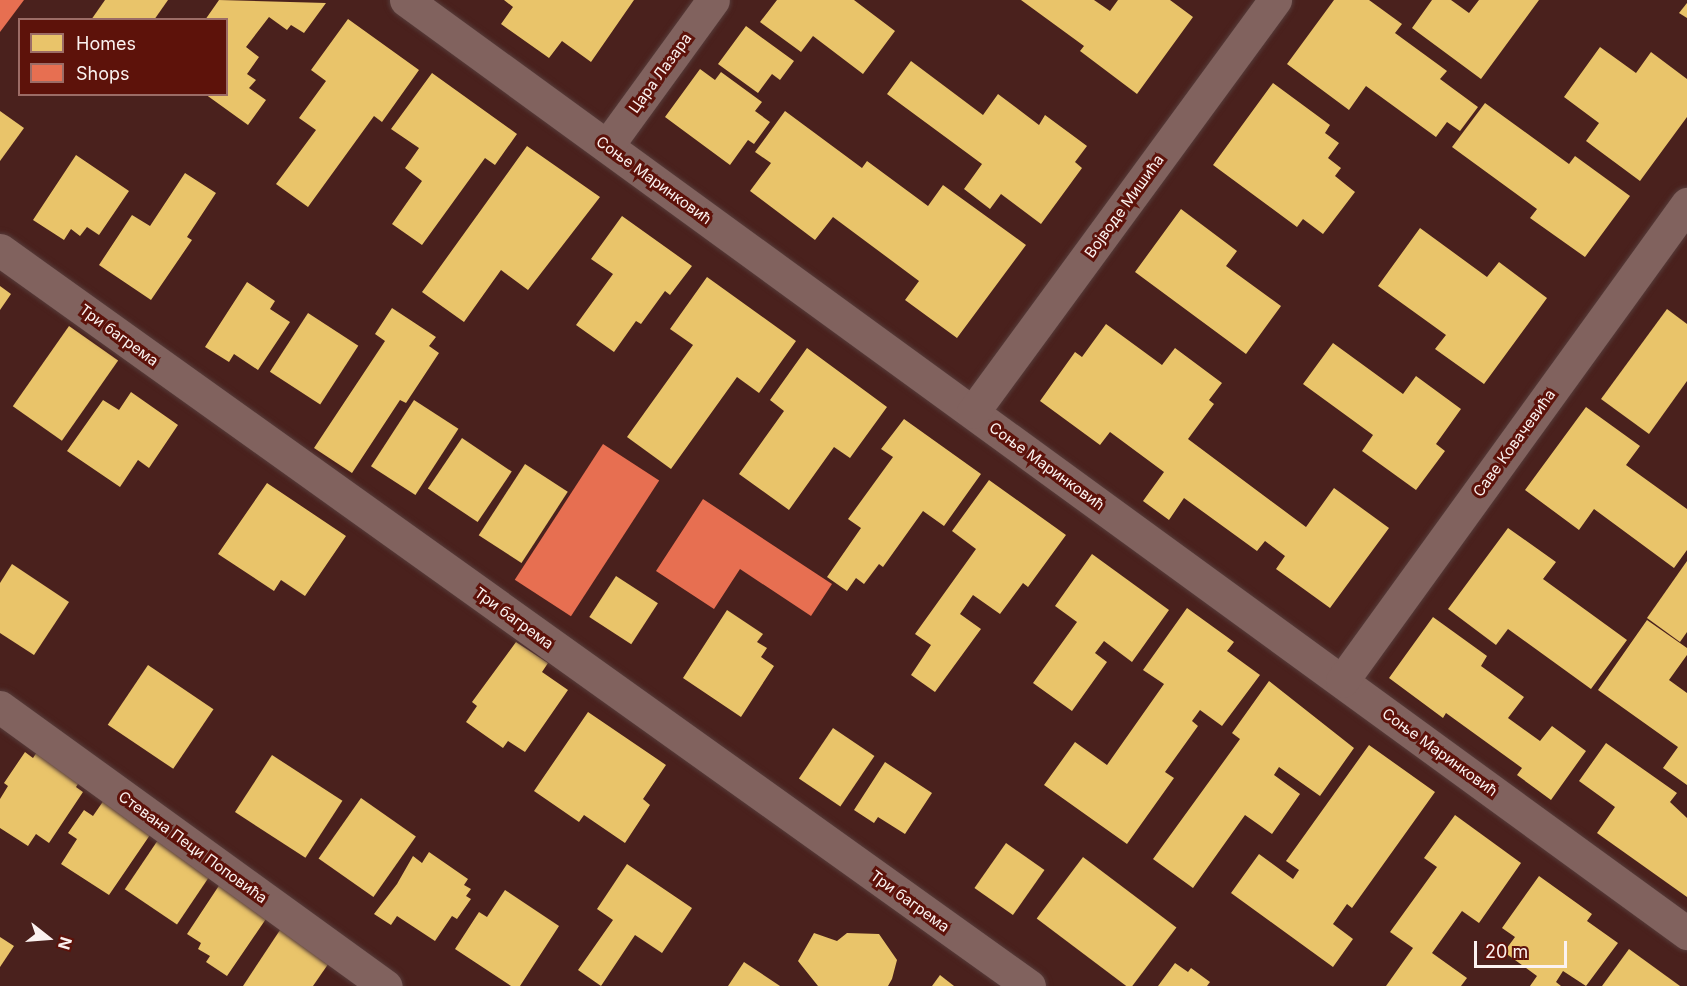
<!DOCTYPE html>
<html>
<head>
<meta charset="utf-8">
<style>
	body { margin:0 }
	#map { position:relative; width:1687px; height:986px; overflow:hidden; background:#4a211d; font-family:Inter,sans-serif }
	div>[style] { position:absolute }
	.homes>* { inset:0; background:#e9c46a; transform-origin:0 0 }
	.shops>* { inset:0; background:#e76f51; transform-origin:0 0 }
	.roads { filter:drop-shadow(0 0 2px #563c3a) drop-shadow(0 0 2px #563c3a) }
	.minor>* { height:33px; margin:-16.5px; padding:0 16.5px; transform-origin:16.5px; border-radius:16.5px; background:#81625e }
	span { translate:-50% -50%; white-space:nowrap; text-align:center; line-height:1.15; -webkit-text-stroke:6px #5d120a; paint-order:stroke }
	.street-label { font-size:15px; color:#fbf2f0 }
	.legend { position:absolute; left:18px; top:18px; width:210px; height:78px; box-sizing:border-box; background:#5d120a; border:2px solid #9c6c66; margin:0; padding:8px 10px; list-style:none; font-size:18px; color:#fbf2f0 }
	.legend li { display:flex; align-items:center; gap:12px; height:30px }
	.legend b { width:30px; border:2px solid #9c6c66 }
	.north { position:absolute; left:18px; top:908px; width:60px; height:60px; -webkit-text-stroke:4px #5d120a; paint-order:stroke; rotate:107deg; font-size:16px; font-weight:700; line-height:24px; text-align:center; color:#fbf2f0 }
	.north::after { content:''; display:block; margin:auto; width:21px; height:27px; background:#fbf2f0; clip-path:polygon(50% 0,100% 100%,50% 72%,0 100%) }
	.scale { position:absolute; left:1474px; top:941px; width:93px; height:27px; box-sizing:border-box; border:3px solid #fbf2f0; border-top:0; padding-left:8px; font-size:18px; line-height:21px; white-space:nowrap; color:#fbf2f0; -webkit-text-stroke:4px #5d120a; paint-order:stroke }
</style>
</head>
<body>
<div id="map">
	<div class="homes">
		<div style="clip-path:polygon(105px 0,168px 0,154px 20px,91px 20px)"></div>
		<div style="clip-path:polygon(219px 0,326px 3px,304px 33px,291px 25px,287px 30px,269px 17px,246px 47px,259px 57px,247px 74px,256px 80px,249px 88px,266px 100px,248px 125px,205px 94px,226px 94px,226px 20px,205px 20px)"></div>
		<div style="clip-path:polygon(504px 0,634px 0,591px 62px,562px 41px,549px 58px,501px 24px,513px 7px)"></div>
		<div style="clip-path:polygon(777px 0,854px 0,895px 31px,863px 74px,813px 36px,801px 52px,760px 22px)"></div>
		<div style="clip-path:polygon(1021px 0,1094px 0,1110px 11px,1118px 0,1170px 0,1193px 17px,1137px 94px,1080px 51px,1084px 46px)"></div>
		<div style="clip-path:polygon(1334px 0,1369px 0,1402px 24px,1395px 33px,1447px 71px,1440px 79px,1478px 107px,1460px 131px,1447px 122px,1436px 137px,1366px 86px,1349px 110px,1287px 64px)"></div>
		<div style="clip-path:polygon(1432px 0,1451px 0,1469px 13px,1479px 0,1539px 0,1481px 79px,1412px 28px)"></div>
		<div style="clip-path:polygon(1687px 3px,1687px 18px,1679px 13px)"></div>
		<div style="clip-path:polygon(348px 19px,419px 70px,382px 122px,374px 116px,308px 207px,276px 184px,316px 130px,299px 118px,326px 81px,311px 70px)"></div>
		<div style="clip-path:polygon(746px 26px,794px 61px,780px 80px,772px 74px,758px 93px,718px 64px)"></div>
		<div style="clip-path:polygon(1600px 47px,1636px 73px,1651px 52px,1687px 79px,1687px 117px,1640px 181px,1586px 141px,1599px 123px,1564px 97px)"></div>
		<div style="clip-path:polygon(911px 61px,983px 115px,998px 94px,1039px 125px,1045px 115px,1087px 146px,1075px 162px,1082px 168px,1041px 224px,1001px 194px,990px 209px,964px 189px,982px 164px,887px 94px)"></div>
		<div style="clip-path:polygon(700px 69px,715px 80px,721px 72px,762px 102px,755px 111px,770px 122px,754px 144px,748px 140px,730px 165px,665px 117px)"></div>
		<div style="clip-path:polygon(432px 73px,517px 134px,495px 165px,485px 158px,422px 245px,392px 224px,422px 181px,405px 168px,419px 148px,391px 129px)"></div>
		<div style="clip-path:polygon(1273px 83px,1330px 125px,1325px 133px,1339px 143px,1328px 158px,1341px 168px,1335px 176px,1355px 192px,1323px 234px,1303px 219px,1297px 227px,1213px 165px)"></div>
		<div style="clip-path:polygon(1485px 103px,1569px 164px,1575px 156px,1630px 196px,1585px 257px,1530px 218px,1537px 209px,1452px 147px)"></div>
		<div style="clip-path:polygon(0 111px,24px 128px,0 161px)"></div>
		<div style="clip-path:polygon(785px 111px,862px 168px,867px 161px,928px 206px,943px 185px,1026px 245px,957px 338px,905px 300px,919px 281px,833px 217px,815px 240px,750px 191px,771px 163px,755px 152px)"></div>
		<div style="clip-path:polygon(527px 146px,600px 197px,528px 290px,501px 270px,464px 322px,422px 292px)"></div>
		<div style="clip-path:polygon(76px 155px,129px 191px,99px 235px,87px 227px,80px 236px,71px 229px,64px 240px,33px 220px)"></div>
		<div style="clip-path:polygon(185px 173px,216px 193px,187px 237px,192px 240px,151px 300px,99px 265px,132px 215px,150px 226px)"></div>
		<div style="clip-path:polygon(1181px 209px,1237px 251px,1226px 266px,1281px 306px,1246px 354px,1135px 272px)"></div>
		<div style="clip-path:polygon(622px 216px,692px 266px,670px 295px,665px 291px,641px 324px,636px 321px,614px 352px,576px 325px,613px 274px,591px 259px)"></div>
		<div style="clip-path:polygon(1420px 228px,1487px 277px,1499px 262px,1547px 298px,1484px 384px,1435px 349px,1446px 335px,1378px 286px)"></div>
		<div style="clip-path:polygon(707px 277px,796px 341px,759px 393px,737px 377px,671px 469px,627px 437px,693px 345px,670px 329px)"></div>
		<div style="clip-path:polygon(247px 282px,275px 301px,270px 309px,290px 322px,258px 370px,234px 354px,229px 362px,205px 347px)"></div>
		<div style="clip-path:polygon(0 286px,11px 294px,0 310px)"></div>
		<div style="clip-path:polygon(392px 308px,436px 337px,429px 346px,439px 353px,406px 403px,400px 400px,352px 473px,314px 448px,385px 341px,375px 334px)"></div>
		<div style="clip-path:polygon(1667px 309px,1687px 324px,1687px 381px,1649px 434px,1601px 399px)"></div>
		<div style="left:308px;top:313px;width:60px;height:70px;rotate:33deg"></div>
		<div style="clip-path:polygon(1106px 324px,1162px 365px,1175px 348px,1222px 383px,1209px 400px,1214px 404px,1188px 439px,1306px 527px,1334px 488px,1389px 528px,1330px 608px,1276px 569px,1285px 556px,1265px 541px,1257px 551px,1184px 498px,1169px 520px,1143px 501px,1164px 472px,1110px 432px,1100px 445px,1040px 401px,1075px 352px,1082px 357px)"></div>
		<div style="left:69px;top:326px;width:60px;height:98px;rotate:35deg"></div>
		<div style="clip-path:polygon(1333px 343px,1403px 394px,1416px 376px,1461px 409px,1436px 444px,1445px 451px,1416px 490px,1362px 451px,1373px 435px,1303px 384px)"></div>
		<div style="clip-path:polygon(807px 348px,887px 407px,850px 458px,834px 447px,789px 510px,739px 474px,784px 411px,770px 400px)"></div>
		<div style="clip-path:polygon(131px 392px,178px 425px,149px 468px,138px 460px,120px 487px,67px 451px,103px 400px,119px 410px)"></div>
		<div style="left:414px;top:400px;width:53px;height:79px;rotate:33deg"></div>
		<div style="clip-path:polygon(1586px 407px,1640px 446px,1626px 465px,1687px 509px,1687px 550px,1674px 568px,1594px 509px,1579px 530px,1525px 490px)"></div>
		<div style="clip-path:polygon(904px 419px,981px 474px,944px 526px,923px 511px,883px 567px,879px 564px,864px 584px,856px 578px,847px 591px,827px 577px,861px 528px,848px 519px,893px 457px,881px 449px)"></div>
		<div style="left:462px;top:438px;width:60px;height:61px;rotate:34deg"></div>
		<div style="left:525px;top:464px;width:51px;height:85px;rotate:33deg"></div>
		<div style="clip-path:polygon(989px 480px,1066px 535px,1028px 587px,1023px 583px,1000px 614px,973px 595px,960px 614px,981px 629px,935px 692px,911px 675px,931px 645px,915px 634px,976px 549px,952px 531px)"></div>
		<div style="clip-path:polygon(267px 483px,346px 536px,305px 596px,281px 580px,274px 591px,218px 554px)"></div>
		<div style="clip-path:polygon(1508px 528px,1556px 562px,1543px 579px,1627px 640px,1591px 689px,1508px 629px,1496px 645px,1448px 609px)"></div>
		<div style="clip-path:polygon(1092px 554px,1169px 610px,1132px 662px,1104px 641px,1095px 653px,1107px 662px,1072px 711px,1033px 683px,1077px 622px,1055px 606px)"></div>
		<div style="clip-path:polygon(1687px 561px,1687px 632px,1680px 642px,1647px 618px)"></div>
		<div style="clip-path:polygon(12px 564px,69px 602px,34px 655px,0 633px,0 583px)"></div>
		<div style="left:616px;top:576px;width:50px;height:49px;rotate:33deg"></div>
		<div style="clip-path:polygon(1187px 608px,1234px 642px,1227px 651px,1260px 675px,1222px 726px,1200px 710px,1192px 721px,1198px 726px,1165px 772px,1174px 778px,1127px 844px,1044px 785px,1075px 742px,1107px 765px,1164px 684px,1143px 670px)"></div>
		<div style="clip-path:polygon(727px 610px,763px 634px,757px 642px,767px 648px,761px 657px,774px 666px,741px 717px,683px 678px)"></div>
		<div style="clip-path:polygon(1433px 617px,1487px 656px,1481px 666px,1524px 697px,1508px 718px,1540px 741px,1552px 726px,1586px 751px,1551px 800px,1517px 775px,1522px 768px,1446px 713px,1443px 718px,1389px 678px)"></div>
		<div style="clip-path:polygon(1647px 620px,1687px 648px,1687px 655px,1669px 680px,1687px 693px,1687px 785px,1663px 768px,1678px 747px,1598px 690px)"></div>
		<div style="clip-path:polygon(516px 642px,548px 663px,542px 672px,568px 690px,525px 752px,508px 741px,503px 748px,466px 722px,477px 706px,472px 702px)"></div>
		<div style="left:148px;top:665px;width:79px;height:72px;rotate:34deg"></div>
		<div style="clip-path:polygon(1269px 681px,1354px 748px,1320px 796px,1279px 767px,1274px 775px,1300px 794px,1272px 834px,1245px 815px,1193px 888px,1153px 859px,1240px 739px,1232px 733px)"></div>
		<div style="clip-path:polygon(588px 712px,666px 765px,643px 799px,650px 805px,625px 843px,584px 815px,579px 822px,534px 791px)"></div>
		<div style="left:833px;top:728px;width:50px;height:61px;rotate:34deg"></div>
		<div style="clip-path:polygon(1606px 743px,1677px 793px,1670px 802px,1687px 818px,1687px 897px,1597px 833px,1615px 807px,1579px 781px)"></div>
		<div style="clip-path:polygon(1369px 745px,1435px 792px,1352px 908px,1347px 904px,1333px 924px,1353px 939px,1333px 967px,1231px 893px,1259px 854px,1293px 879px,1299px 870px,1286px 861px)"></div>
		<div style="clip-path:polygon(41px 746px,84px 775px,76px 787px,83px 792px,49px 843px,36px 834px,28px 846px,0 828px,0 799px,8px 786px,4px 783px,25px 752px,33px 758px)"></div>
		<div style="left:272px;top:755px;width:84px;height:68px;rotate:33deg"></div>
		<div style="clip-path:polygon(885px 762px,932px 793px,905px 834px,878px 817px,874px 823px,854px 810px)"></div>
		<div style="left:361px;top:798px;width:67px;height:74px;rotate:35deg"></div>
		<div style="clip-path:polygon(104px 800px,152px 832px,109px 895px,61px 864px,77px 839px,68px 833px,84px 810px,93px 816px)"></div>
		<div style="clip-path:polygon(1455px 815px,1521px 863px,1479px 923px,1462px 911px,1432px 953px,1467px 978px,1461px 986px,1386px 986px,1413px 948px,1390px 932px,1437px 867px,1424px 858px)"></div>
		<div style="left:160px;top:837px;width:63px;height:63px;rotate:34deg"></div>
		<div style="left:1006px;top:843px;width:47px;height:55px;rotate:35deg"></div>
		<div style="clip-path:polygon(429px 852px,468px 879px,464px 885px,471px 889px,466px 896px,471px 899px,457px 919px,452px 916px,435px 941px,397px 916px,391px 925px,374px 914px,397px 884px,413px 856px,422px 863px)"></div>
		<div style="left:1083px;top:857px;width:117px;height:77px;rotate:37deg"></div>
		<div style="clip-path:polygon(627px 864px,692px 908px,662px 953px,635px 935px,601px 986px,578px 970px,613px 920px,597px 909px)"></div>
		<div style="clip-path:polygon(1539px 876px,1592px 914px,1587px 921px,1618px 943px,1586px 986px,1563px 971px,1556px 982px,1561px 986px,1530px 986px,1537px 976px,1504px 952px,1515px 937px,1502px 928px)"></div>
		<div style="clip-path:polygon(222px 881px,270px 913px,227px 976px,206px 962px,210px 956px,198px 949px,201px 943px,187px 934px)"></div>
		<div style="clip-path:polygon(505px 890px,559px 926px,520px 986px,511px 986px,455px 949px,479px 912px,487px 917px)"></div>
		<div style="clip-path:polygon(284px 924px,333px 957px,313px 986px,243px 986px)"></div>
		<div style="clip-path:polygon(814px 933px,837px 941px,847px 933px,879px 934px,897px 960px,892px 979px,888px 986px,818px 986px,798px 961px)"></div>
		<div style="clip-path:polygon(0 937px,14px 946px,0 967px)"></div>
		<div style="clip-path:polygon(1629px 949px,1680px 986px,1602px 986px)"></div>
		<div style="clip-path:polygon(744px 962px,780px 986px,728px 986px)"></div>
		<div style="clip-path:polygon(1175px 963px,1188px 972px,1191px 968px,1210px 982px,1207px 986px,1158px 986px)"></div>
		<div style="clip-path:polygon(940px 975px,954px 986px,932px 986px)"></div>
	</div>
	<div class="shops">
		<div style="clip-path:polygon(0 0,24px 0,0 32px)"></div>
		<div style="left:603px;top:444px;width:67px;height:162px;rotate:33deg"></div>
		<div style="clip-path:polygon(703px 499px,832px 584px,811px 616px,740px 569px,714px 609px,656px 571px)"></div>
	</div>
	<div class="roads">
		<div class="minor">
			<div style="left:406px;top:0;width:1585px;rotate:36.07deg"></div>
			<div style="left:607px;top:146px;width:180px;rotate:-54deg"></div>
			<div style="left:0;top:250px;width:1265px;rotate:35.57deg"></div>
			<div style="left:973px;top:412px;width:511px;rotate:-53.76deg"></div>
			<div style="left:1342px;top:681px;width:589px;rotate:-54.12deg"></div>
			<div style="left:0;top:707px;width:476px;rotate:35.9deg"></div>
		</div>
	</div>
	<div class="street-label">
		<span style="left:660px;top:73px;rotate:-54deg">Цара Лазара</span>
		<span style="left:654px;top:180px;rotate:36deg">Соње Маринковић</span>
		<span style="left:1124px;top:206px;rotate:-54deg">Војводе Мишића</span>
		<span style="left:119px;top:335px;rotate:36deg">Три багрема</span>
		<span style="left:1514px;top:443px;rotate:-54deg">Саве Ковачевића</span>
		<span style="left:1047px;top:466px;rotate:36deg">Соње Маринковић</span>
		<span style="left:514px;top:618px;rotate:36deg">Три багрема</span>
		<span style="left:1440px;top:752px;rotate:36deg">Соње Маринковић</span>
		<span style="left:193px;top:847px;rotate:36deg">Стевана Пеци Поповића</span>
		<span style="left:910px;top:901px;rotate:36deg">Три багрема</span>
	</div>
	<ul class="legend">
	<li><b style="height:16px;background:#e9c46a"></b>Homes</li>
	<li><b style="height:16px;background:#e76f51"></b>Shops</li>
	</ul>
	<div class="north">N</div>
	<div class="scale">20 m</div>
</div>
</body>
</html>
